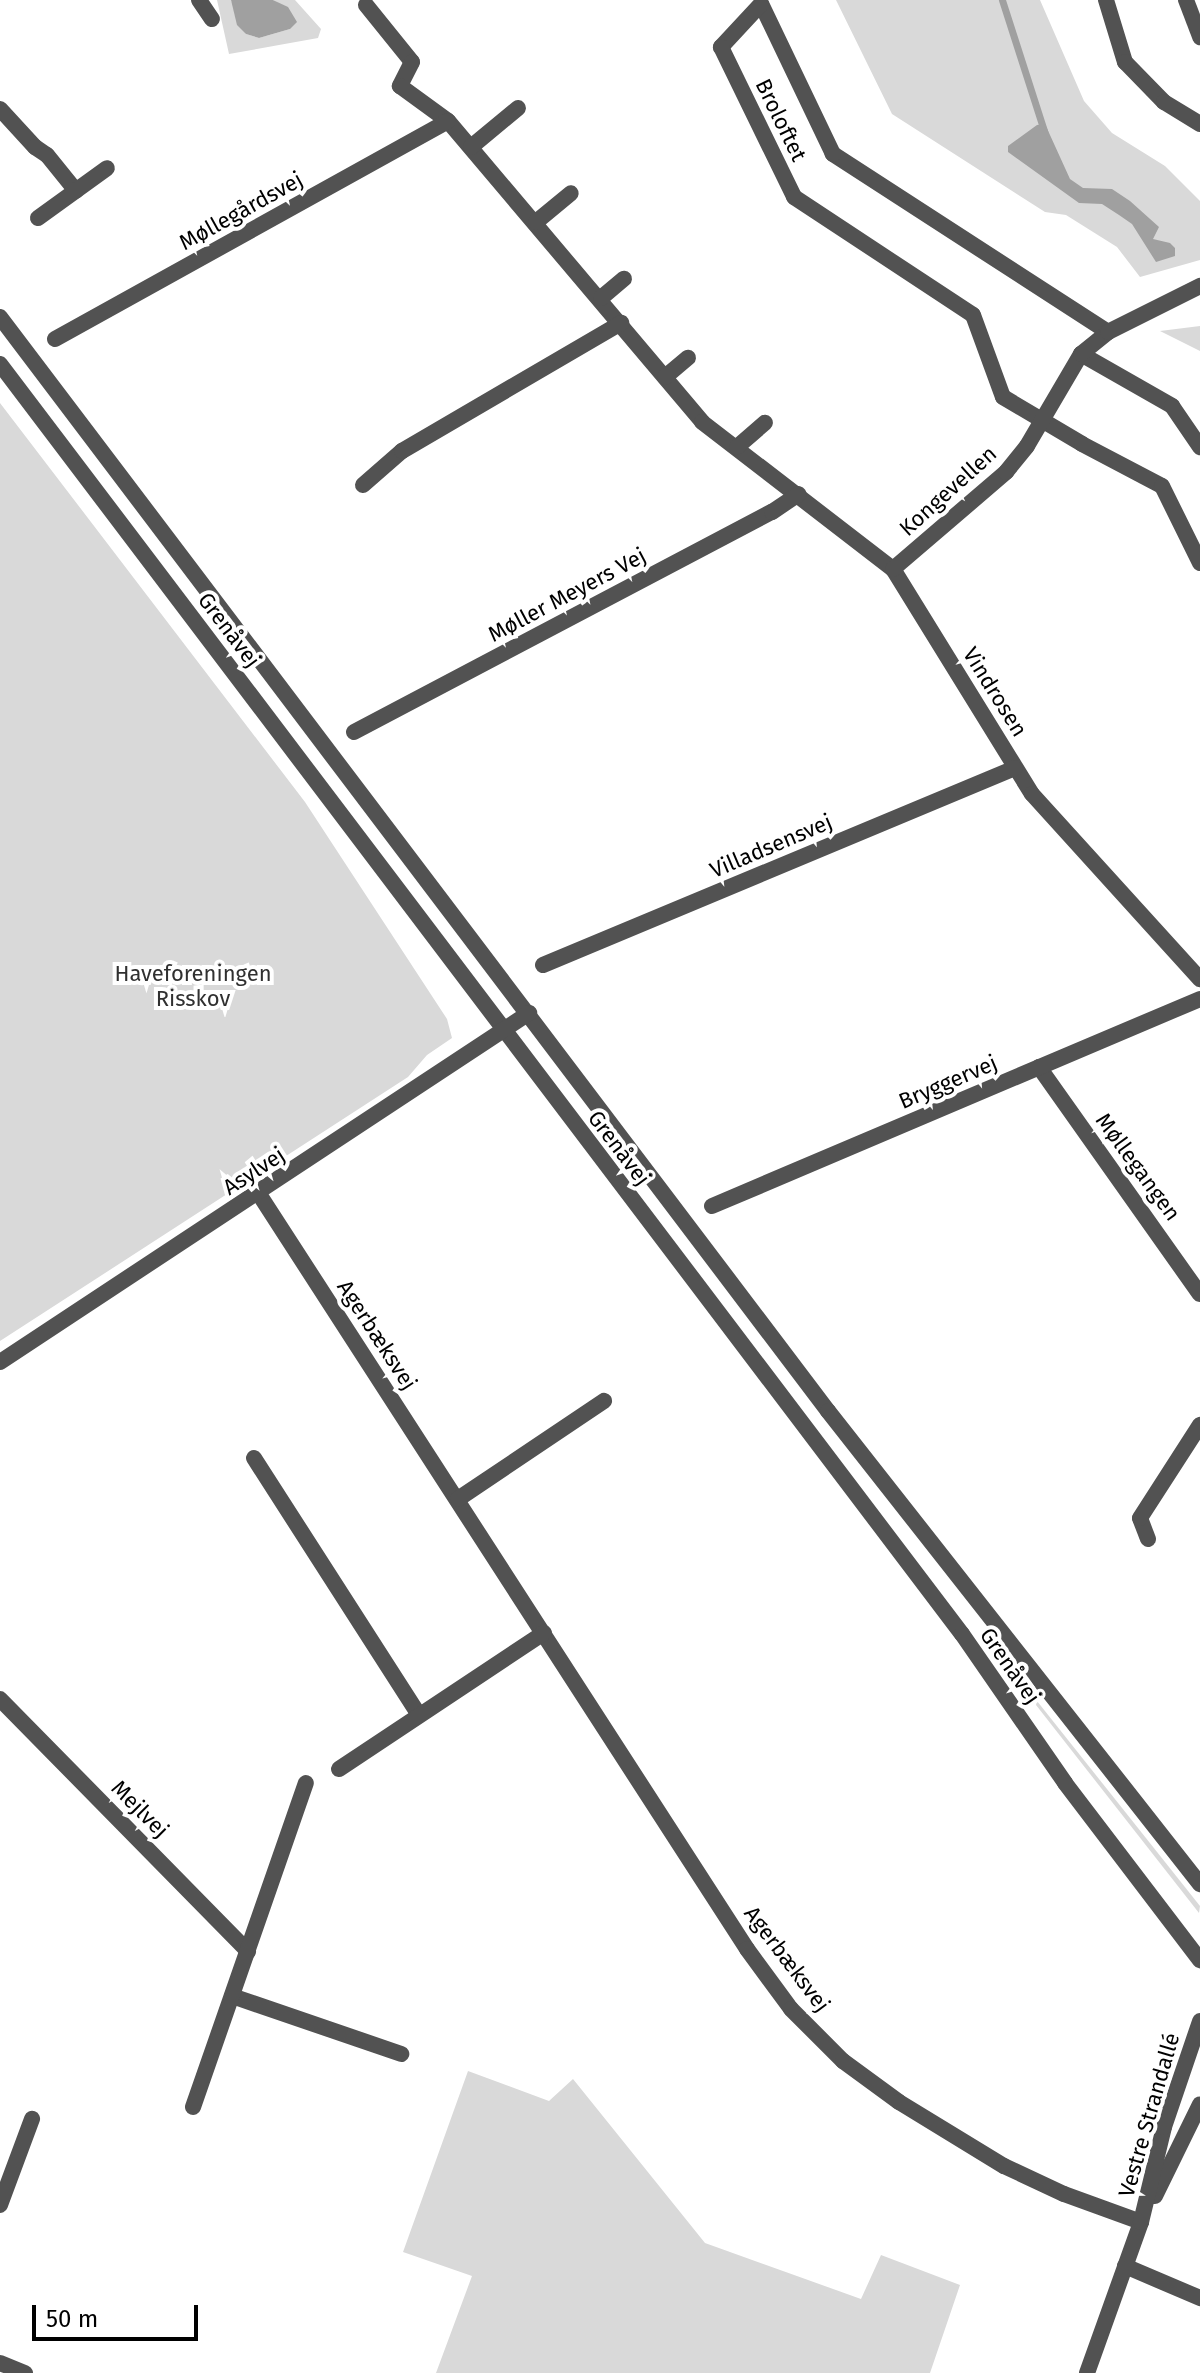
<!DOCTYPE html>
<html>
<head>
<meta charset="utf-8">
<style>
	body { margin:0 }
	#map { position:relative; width:1200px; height:2373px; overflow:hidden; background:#fff; font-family:"Fira Sans",sans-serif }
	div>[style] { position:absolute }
	.green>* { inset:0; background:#d9d9d9 }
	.water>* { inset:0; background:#a0a0a0 }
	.stream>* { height:7px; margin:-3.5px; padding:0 3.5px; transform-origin:3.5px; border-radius:3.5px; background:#a0a0a0 }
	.minor>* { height:16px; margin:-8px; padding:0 8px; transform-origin:8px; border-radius:8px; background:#525252 }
	.tertiary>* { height:16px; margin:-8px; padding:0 8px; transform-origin:8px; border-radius:8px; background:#525252 }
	span { translate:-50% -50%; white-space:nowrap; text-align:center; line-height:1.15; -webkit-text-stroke:8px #fff; paint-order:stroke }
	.street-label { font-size:22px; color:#000 }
	.park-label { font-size:22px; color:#303030 }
	.scale { position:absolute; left:32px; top:2305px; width:166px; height:36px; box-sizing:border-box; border:4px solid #000; border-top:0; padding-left:10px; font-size:24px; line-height:28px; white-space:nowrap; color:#000; -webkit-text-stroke:6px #fff; paint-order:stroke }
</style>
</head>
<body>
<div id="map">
	<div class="green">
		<div style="clip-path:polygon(217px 0,231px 0,246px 34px,259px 38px,290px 29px,288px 8px,273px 0,295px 0,321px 29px,318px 38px,229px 54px)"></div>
		<div style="clip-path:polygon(836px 0,1040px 0,1084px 101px,1112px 133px,1165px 166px,1200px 201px,1200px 260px,1140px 277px,1117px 247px,1066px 215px,1045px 212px,892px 114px)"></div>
		<div style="clip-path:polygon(1200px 326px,1200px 351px,1160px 331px)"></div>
		<div style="clip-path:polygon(0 403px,305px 802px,447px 1019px,452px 1038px,427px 1055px,408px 1077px,0 1341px)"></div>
		<div style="clip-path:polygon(1037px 1701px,1200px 1906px,1199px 1913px,1036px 1705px)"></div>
		<div style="clip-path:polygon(468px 2071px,549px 2101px,573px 2079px,705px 2243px,861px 2299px,881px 2255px,960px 2285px,930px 2373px,436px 2373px,472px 2276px,403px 2252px)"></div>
	</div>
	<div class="water">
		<div style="clip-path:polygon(231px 0,273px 0,288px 7px,297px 22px,290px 29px,259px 38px,246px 34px,237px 25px)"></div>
		<div style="clip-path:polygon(1045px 124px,1070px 179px,1083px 188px,1112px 189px,1130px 201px,1159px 227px,1153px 239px,1170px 243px,1175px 248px,1175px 256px,1156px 262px,1132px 224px,1119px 215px,1102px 204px,1079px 203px,1008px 152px,1008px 146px,1037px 125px)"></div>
	</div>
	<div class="stream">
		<div style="left:1002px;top:0;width:138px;rotate:72.2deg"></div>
	</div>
	<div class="minor">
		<div style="left:199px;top:0;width:23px;rotate:56deg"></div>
		<div style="left:1106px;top:0;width:65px;rotate:73deg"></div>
		<div style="left:1125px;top:62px;width:56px;rotate:45.7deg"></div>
		<div style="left:1164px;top:102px;width:42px;rotate:31.4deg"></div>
		<div style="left:1186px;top:0;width:40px;rotate:69deg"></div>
		<div style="left:366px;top:5px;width:73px;rotate:51.1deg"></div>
		<div style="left:412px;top:62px;width:27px;rotate:117deg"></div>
		<div style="left:400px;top:86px;width:59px;rotate:36.1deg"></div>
		<div style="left:448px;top:121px;width:394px;rotate:49.8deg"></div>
		<div style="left:702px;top:422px;width:241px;rotate:37.6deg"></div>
		<div style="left:893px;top:569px;width:264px;rotate:58.3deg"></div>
		<div style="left:1032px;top:794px;width:250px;rotate:47.8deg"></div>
		<div style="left:0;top:109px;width:52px;rotate:47.4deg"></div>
		<div style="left:35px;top:147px;width:14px;rotate:34deg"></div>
		<div style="left:47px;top:155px;width:46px;rotate:51.1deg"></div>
		<div style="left:471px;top:147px;width:61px;rotate:-39.7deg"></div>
		<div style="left:38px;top:218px;width:85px;rotate:-35.9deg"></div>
		<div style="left:536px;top:222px;width:45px;rotate:-39.6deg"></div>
		<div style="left:601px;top:298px;width:30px;rotate:-40deg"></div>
		<div style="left:1108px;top:332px;width:328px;rotate:-147.1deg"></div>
		<div style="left:833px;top:154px;width:166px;rotate:-115.6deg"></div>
		<div style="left:761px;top:4px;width:59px;rotate:132.9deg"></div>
		<div style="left:721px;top:47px;width:167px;rotate:64deg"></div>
		<div style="left:794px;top:197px;width:214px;rotate:33.4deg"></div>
		<div style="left:973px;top:315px;width:87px;rotate:69.9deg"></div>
		<div style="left:1003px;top:397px;width:92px;rotate:30.7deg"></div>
		<div style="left:1082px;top:444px;width:90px;rotate:27.7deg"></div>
		<div style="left:1162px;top:486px;width:86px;rotate:63.7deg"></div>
		<div style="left:55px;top:339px;width:449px;rotate:-29deg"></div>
		<div style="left:1081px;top:354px;width:105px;rotate:29.7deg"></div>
		<div style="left:1172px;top:406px;width:50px;rotate:55.7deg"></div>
		<div style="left:665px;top:377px;width:30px;rotate:-40deg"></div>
		<div style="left:737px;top:447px;width:37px;rotate:-41deg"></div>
		<div style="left:363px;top:485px;width:52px;rotate:-41.1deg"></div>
		<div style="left:402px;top:451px;width:254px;rotate:-30.3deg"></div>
		<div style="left:893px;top:569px;width:149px;rotate:-40.6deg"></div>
		<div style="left:1006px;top:472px;width:33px;rotate:-51deg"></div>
		<div style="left:1027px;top:446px;width:107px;rotate:-59.6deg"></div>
		<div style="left:1081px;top:354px;width:35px;rotate:-39deg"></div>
		<div style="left:1108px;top:332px;width:103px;rotate:-26.6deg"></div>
		<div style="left:354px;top:732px;width:472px;rotate:-27.8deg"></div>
		<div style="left:772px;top:512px;width:32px;rotate:-34deg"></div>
		<div style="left:543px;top:965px;width:511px;rotate:-22.65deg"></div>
		<div style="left:1039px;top:1067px;width:278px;rotate:54.7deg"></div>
		<div style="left:259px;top:1194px;width:899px;rotate:57.12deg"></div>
		<div style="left:747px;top:1949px;width:74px;rotate:53.7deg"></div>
		<div style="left:791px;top:2009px;width:74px;rotate:45deg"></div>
		<div style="left:843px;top:2061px;width:69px;rotate:36.2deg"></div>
		<div style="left:899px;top:2102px;width:123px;rotate:31.4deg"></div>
		<div style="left:1004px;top:2166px;width:66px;rotate:25deg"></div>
		<div style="left:1064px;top:2194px;width:82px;rotate:20deg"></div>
		<div style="left:712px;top:1206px;width:530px;rotate:-22.99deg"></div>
		<div style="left:254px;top:1458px;width:305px;rotate:57.3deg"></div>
		<div style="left:458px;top:1499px;width:176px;rotate:-33.9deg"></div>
		<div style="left:1148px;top:1539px;width:22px;rotate:-111deg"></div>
		<div style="left:1140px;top:1518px;width:111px;rotate:-57.2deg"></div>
		<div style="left:0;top:1699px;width:354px;rotate:45.5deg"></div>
		<div style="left:339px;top:1769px;width:246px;rotate:-33.6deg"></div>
		<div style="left:232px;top:1996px;width:179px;rotate:18.9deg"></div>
		<div style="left:193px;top:2107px;width:343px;rotate:-70.8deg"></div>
		<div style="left:0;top:2205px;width:92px;rotate:-69.6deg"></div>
		<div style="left:1125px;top:2266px;width:82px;rotate:23.1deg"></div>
		<div style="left:0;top:2363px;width:27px;rotate:22deg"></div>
	</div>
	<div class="tertiary">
		<div style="left:0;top:317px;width:1372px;rotate:52.88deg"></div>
		<div style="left:828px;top:1411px;width:602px;rotate:51.82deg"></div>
		<div style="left:0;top:364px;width:1593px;rotate:52.86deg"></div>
		<div style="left:962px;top:1634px;width:181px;rotate:55.3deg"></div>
		<div style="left:1065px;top:1783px;width:223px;rotate:52.7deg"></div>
		<div style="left:0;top:1362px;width:634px;rotate:-33.41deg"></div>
		<div style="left:1155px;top:2196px;width:102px;rotate:-63.9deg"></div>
		<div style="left:1087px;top:2373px;width:160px;rotate:-70.3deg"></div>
		<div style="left:1141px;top:2222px;width:98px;rotate:-76.4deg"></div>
		<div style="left:1164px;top:2127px;width:112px;rotate:-71.2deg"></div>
	</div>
	<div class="street-label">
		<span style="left:781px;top:120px;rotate:64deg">Broloftet</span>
		<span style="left:241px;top:211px;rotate:-29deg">Møllegårdsvej</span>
		<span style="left:948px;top:491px;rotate:-42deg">Kongevellen</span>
		<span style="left:567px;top:595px;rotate:-28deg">Møller Meyers Vej</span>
		<span style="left:229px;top:630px;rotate:53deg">Grenåvej</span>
		<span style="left:995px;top:692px;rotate:58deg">Vindrosen</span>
		<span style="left:771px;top:846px;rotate:-23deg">Villadsensvej</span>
		<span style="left:948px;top:1082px;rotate:-23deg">Bryggervej</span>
		<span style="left:619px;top:1148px;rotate:53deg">Grenåvej</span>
		<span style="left:1138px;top:1167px;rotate:54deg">Møllegangen</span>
		<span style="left:254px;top:1171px;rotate:-33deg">Asylvej</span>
		<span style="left:377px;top:1335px;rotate:57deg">Agerbæksvej</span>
		<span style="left:1010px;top:1666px;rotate:55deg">Grenåvej</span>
		<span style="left:140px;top:1809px;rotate:45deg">Mejlvej</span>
		<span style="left:787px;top:1959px;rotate:53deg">Agerbæksvej</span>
		<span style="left:1149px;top:2115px;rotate:-74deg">Vestre Strandallé</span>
	</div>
	<div class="park-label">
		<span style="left:193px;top:986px">Haveforeningen<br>Risskov</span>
	</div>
	<div class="scale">50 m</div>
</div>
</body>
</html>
